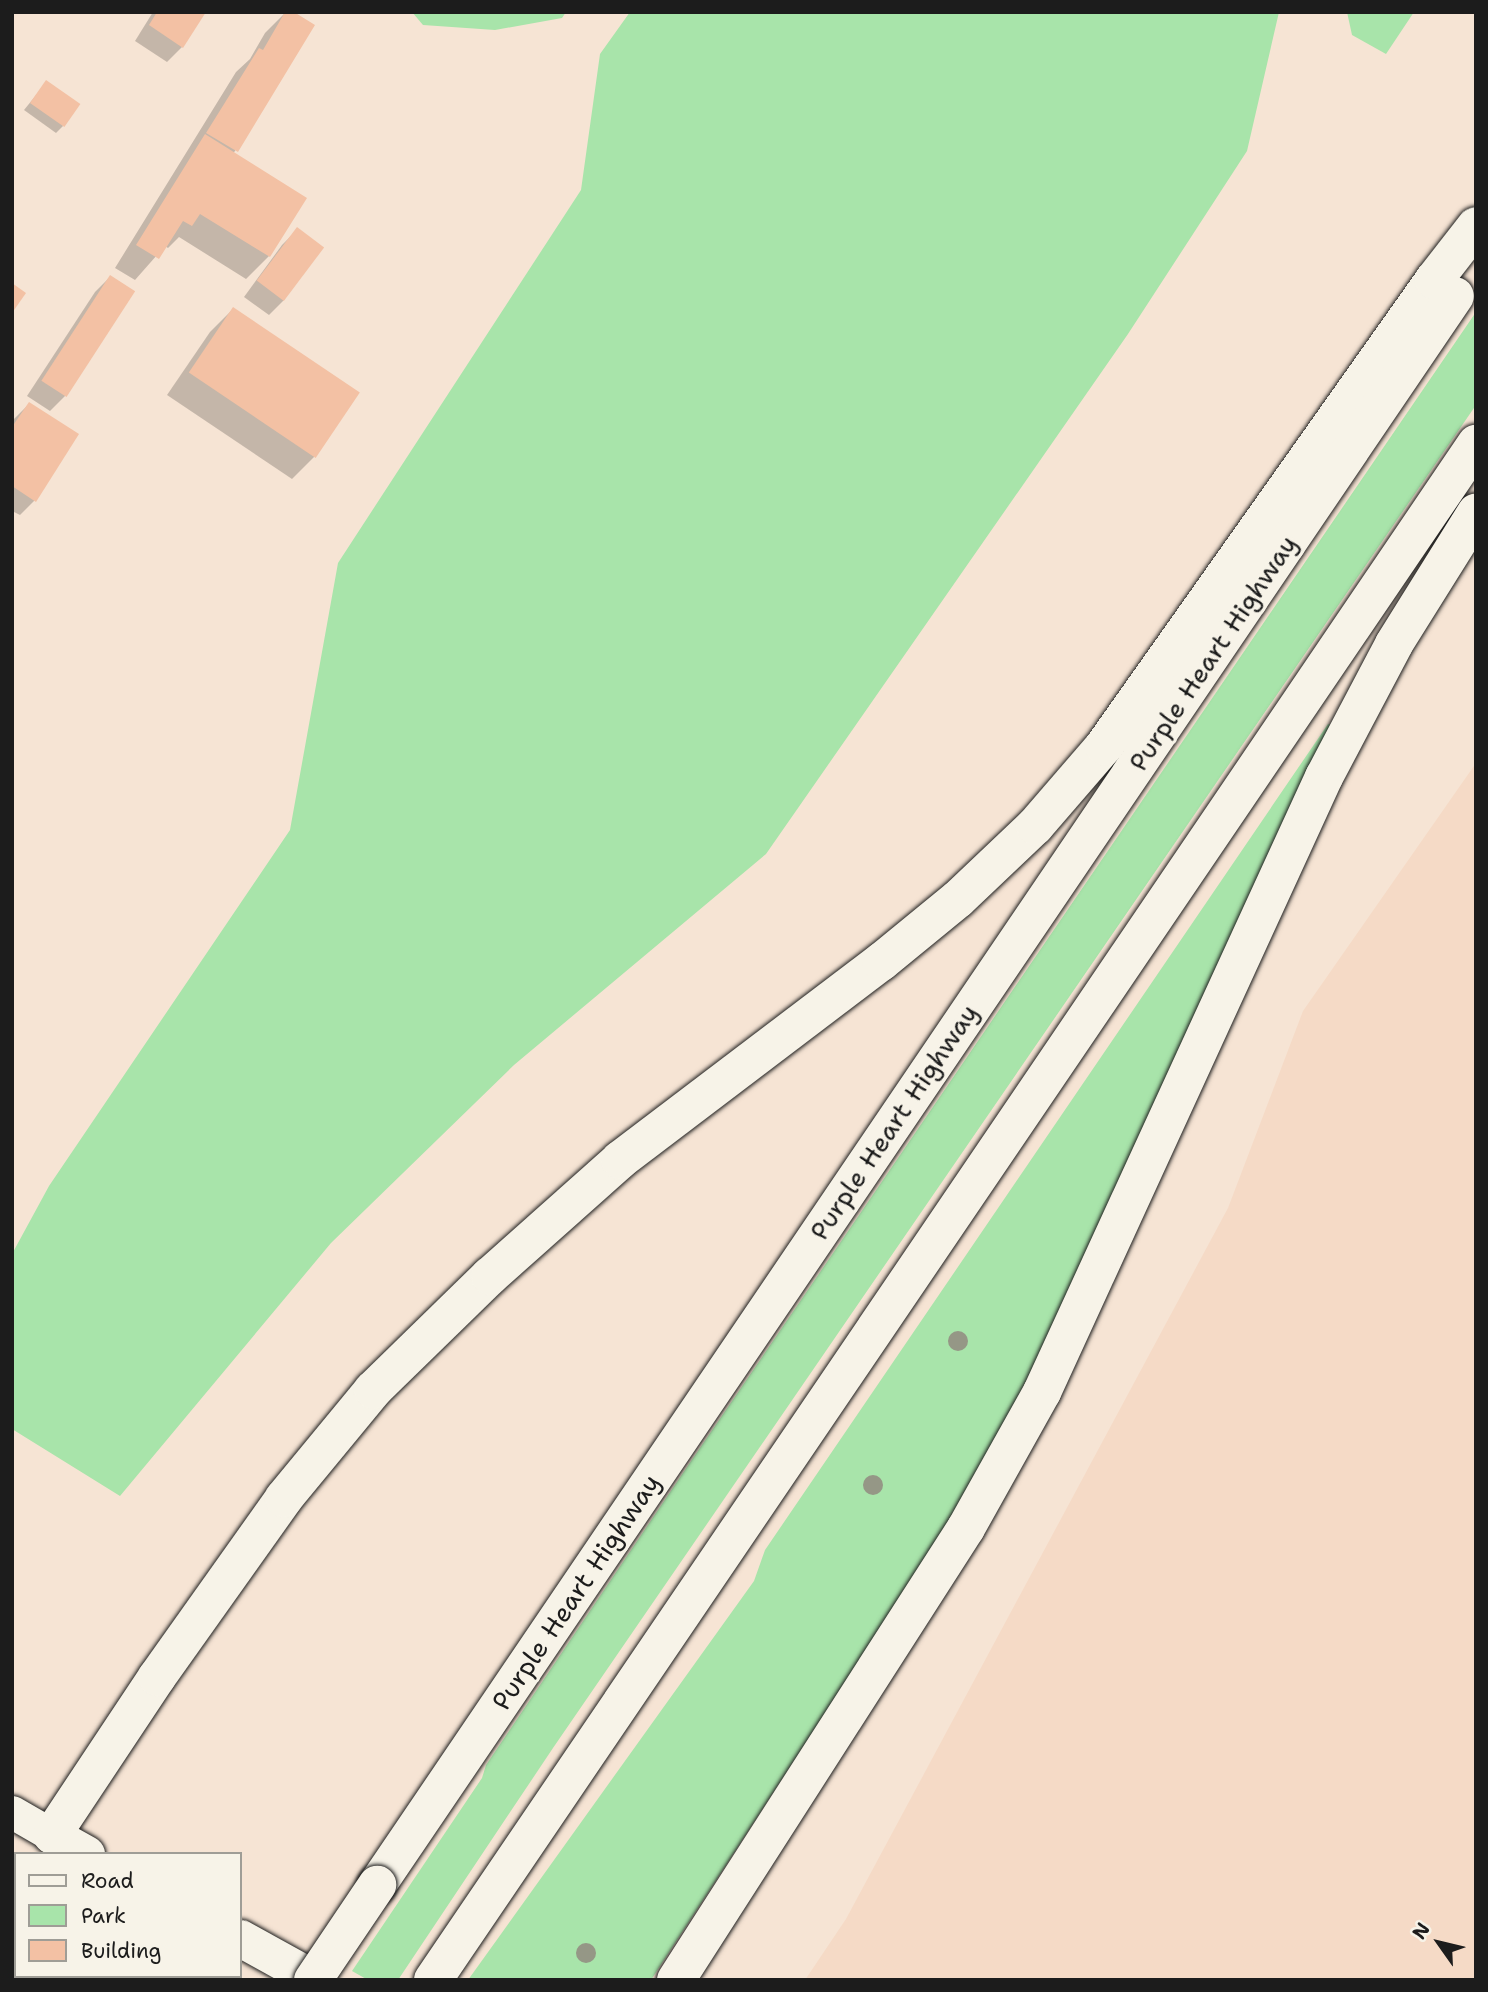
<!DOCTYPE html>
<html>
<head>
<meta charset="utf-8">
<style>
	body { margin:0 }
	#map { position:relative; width:1488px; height:1992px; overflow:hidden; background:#f6e4d4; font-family:"Shantell Sans",sans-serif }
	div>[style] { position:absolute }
	.built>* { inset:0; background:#f5dac6 }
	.green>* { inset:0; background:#a8e4aa }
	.shadow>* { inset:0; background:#0003 }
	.building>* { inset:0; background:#f3c1a4; transform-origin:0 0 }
	.roads { filter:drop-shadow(0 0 2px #1c1c1c) drop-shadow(0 0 2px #1c1c1c) }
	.tertiary>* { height:33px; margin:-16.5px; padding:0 16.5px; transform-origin:16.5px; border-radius:16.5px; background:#f7f3e8 }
	.secondary>* { height:37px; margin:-18.5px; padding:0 18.5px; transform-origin:18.5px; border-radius:18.5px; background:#f7f3e8 }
	.primary>* { height:38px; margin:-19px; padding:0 19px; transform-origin:19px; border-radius:19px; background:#f7f3e8 }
	.rail>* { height:5px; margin:-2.5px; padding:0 2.5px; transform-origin:2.5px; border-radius:2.5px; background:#1c1c1c }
	.bridges { filter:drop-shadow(0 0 2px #1c1c1c) drop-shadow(0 0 2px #1c1c1c) }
	.primary-bridge>* { height:38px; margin:-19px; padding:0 19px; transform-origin:19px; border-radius:19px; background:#f7f3e8 }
	.trees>* { width:20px; height:20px; margin:-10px; border-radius:50%; background:#959786 }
	span { translate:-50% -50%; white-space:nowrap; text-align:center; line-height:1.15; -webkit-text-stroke:6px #f7f3e8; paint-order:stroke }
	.street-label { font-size:26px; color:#1c1c1c }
	.frame { position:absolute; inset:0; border:14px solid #1c1c1c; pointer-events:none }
	.legend { position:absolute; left:14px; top:1852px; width:228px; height:126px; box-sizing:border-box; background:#f7f3e8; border:2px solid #9f9d96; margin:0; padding:9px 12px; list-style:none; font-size:21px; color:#1c1c1c }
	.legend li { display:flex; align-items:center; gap:14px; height:35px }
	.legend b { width:35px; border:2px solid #9f9d96 }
	.north { position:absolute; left:1404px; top:1908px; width:70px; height:70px; -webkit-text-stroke:5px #f7f3e8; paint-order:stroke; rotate:304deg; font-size:19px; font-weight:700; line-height:28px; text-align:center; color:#1c1c1c }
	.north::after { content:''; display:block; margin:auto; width:24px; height:32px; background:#1c1c1c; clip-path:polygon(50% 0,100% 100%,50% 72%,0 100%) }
</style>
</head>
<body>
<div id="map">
	<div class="built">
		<div style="clip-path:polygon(1476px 763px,1476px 1980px,805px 1980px,846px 1919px,1228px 1208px,1303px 1011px)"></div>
	</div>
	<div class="green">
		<div style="clip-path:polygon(412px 12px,566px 12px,562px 18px,495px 30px,423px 25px)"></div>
		<div style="clip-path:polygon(630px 12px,1279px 12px,1247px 151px,1128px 334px,766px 854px,514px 1065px,331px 1243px,120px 1496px,12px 1429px,12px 1254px,49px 1186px,290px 830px,338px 563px,581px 190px,600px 54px)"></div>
		<div style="clip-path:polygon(1347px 12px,1414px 12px,1386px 54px,1352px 35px)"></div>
		<div style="clip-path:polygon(1476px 312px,1476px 405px,553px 1748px,398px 1980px,368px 1980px,352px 1971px,482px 1778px,486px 1765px,691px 1461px)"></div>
		<div style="clip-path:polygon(1328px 724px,1335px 727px,1046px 1341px,986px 1460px,947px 1526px,651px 1980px,468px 1980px,754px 1581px,765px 1550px)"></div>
	</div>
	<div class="shadow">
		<div style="clip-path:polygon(153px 12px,204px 12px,182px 47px,167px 62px,135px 41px)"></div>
		<div style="clip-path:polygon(286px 12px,313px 26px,233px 154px,305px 199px,269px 256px,246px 279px,179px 237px,168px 248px,165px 246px,135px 280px,115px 268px,236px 72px,250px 59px,265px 33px)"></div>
		<div style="clip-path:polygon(46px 83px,63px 126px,56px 133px,24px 110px)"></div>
		<div style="clip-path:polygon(297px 230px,284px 300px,269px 315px,244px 297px,282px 245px)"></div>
		<div style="clip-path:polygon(110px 277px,65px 396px,50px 411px,27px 396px,95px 292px)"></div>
		<div style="clip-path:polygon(233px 309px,357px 394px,314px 457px,292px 479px,167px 395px,210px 332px)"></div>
		<div style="clip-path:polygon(29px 404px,35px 500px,20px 515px,12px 511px,12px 421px)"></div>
	</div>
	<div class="building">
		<div style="clip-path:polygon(157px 12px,206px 12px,183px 48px,149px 25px)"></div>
		<div style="clip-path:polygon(285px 12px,294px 12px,315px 25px,238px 152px,206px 133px,259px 48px,263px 50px)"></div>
		<div style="left:46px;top:80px;width:42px;height:28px;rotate:35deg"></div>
		<div style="clip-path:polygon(205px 134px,307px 198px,270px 257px,200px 214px,192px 226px,183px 221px,159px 259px,136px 245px)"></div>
		<div style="left:297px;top:227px;width:34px;height:67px;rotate:37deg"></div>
		<div style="left:110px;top:275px;width:30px;height:126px;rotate:33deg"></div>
		<div style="clip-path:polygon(12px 283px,26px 293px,12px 313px)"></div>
		<div style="left:233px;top:307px;width:153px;height:79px;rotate:34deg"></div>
		<div style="clip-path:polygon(29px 402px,79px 434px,36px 502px,12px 486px,12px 427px)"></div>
	</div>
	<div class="roads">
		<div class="tertiary">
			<div style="left:12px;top:1812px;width:46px;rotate:29.9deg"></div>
		</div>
		<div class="secondary">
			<div style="left:52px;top:1835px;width:39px;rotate:29deg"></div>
			<div style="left:240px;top:1938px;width:87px;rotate:28.9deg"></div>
		</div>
		<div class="primary">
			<div style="left:52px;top:1835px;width:190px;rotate:-56.4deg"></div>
			<div style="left:157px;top:1677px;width:219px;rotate:-54.6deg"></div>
			<div style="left:284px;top:1498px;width:140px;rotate:-50.5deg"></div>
			<div style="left:373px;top:1390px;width:163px;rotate:-44.3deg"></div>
			<div style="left:490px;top:1276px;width:174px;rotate:-41.7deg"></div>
			<div style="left:620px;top:1160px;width:328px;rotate:-37.2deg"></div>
			<div style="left:881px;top:962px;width:99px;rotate:-39.3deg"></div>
			<div style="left:958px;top:899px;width:106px;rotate:-43.5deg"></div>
			<div style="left:1035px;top:826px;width:106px;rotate:-49.2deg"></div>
			<div style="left:1104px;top:746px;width:571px;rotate:-54.7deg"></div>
			<div style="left:1434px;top:280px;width:68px;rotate:-52.1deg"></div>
			<div style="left:377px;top:1885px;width:1920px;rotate:-55.85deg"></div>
			<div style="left:433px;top:1980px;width:1857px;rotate:-55.82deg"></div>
			<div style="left:676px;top:1980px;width:537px;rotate:-57.32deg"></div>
			<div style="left:966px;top:1528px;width:156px;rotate:-60.8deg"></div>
			<div style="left:1042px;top:1392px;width:677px;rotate:-65.37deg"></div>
			<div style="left:1324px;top:777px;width:150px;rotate:-62.2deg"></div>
			<div style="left:1394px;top:644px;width:155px;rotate:-58deg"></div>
		</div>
	</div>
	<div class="rail">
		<div style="left:12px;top:1944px;width:4px;rotate:27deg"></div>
		<div style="left:73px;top:1976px;width:7px;rotate:34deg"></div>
	</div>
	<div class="bridges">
		<div class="primary-bridge">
			<div style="left:313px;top:1980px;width:115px;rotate:-56deg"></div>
		</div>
	</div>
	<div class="trees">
		<div style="left:958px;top:1341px"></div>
		<div style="left:873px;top:1485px"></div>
		<div style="left:586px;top:1953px"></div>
	</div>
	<div class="street-label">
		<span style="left:1213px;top:653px;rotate:-56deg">Purple Heart Highway</span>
		<span style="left:894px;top:1122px;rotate:-56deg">Purple Heart Highway</span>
		<span style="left:576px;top:1592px;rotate:-56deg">Purple Heart Highway</span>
	</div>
	<div class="frame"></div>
	<ul class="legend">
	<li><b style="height:9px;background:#f7f3e8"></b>Road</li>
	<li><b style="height:19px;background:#a8e4aa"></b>Park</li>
	<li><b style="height:19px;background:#f3c1a4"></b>Building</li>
	</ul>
	<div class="north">N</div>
</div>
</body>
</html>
